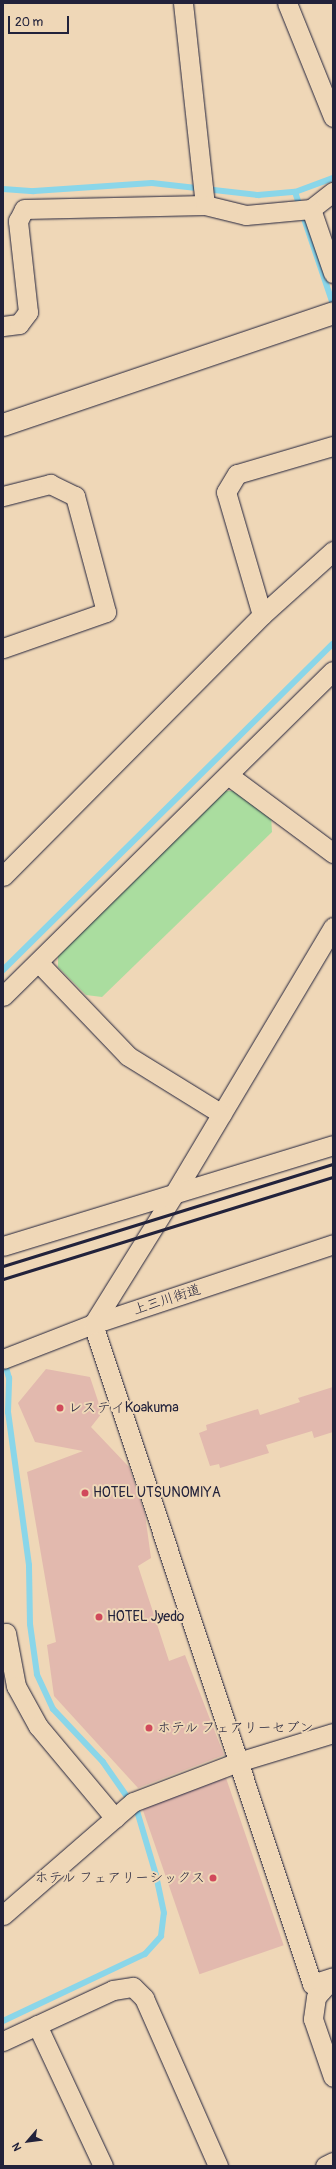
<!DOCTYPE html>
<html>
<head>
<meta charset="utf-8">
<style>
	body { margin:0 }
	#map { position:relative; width:336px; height:2169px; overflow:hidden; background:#efd7b7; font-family:Pangolin,"Klee One",sans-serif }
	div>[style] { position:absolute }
	.green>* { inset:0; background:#aadd9f }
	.stream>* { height:6px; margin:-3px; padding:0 3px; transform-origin:3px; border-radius:3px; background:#8ad6e9 }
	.building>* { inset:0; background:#e2b9ae; transform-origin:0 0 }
	.roads { filter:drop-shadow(0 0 1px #22223b) drop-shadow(0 0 1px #22223b) }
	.minor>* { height:19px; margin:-9.5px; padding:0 9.5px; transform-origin:9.5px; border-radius:9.5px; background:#efd7b7 }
	.tertiary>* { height:22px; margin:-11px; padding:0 11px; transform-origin:11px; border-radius:11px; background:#efd7b7 }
	.rail>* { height:3px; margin:-1.5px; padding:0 1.5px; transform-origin:1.5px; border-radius:1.5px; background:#22223b }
	.dots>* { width:11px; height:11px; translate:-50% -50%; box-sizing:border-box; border:2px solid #efd7b7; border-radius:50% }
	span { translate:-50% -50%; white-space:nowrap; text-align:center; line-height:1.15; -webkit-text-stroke:4px #efd7b7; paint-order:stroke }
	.street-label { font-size:14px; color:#22223b }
	.poi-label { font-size:14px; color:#22223b }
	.left { translate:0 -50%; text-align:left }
	.right { translate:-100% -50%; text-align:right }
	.frame { position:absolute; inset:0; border:4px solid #22223b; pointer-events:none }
	.north { position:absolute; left:8px; top:2121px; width:40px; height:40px; -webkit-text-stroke:3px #efd7b7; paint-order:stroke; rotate:242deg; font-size:11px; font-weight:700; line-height:16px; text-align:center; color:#22223b }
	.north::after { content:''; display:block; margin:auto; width:14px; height:18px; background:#22223b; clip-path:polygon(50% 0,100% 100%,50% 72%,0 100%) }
	.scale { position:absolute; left:8px; top:16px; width:61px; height:18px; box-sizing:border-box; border:2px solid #22223b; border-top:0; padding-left:5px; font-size:12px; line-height:14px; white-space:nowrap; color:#22223b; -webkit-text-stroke:3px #efd7b7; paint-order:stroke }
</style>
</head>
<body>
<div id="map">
	<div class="green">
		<div style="clip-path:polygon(223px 791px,236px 791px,271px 815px,272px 832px,102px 997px,86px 995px,58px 967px,58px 953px)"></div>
	</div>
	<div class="stream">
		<div style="left:3px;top:189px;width:31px;rotate:4deg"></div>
		<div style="left:34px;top:191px;width:118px;rotate:-3.9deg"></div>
		<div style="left:152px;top:183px;width:107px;rotate:6.5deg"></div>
		<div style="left:258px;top:195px;width:37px;rotate:-5deg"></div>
		<div style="left:295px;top:192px;width:40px;rotate:-20.2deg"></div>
		<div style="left:295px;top:192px;width:118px;rotate:71.3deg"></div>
		<div style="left:3px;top:970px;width:464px;rotate:-44.7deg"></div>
		<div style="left:3px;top:2021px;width:157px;rotate:-25.3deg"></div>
		<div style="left:145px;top:1954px;width:24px;rotate:-48deg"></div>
		<div style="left:161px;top:1936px;width:23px;rotate:-83deg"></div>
		<div style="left:164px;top:1913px;width:39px;rotate:-102deg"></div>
		<div style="left:156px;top:1875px;width:67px;rotate:-106.5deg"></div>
		<div style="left:137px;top:1811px;width:60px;rotate:-124.8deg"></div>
		<div style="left:103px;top:1762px;width:73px;rotate:-133.3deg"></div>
		<div style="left:53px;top:1709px;width:38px;rotate:-115deg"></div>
		<div style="left:37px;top:1674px;width:50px;rotate:-98deg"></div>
		<div style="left:30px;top:1624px;width:59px;rotate:-91deg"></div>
		<div style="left:29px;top:1565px;width:154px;rotate:-97.8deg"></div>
		<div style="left:8px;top:1412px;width:34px;rotate:-88deg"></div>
		<div style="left:9px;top:1378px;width:18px;rotate:-106deg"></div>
	</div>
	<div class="building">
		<div style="clip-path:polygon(46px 1369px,90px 1377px,102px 1413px,91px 1427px,129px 1467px,145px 1514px,151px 1558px,138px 1566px,169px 1661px,185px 1655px,224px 1755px,138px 1788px,54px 1696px,47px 1645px,56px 1642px,27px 1472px,83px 1451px,35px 1442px,18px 1403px)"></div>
		<div style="clip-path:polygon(333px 1387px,333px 1432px,314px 1438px,312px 1431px,266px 1445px,269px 1453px,220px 1468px,219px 1464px,210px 1466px,199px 1433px,207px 1430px,206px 1425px,258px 1409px,260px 1415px,300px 1402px,298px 1398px)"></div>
		<div style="left:226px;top:1778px;width:177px;height:89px;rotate:71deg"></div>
	</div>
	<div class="roads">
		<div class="minor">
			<div style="left:183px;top:3px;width:203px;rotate:83.8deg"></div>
			<div style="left:287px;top:3px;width:123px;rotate:68deg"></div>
			<div style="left:311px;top:209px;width:28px;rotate:-38deg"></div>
			<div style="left:3px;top:326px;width:16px;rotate:-7deg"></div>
			<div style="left:19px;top:324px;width:15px;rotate:-53deg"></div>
			<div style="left:28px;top:312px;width:92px;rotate:-96.3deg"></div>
			<div style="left:18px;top:221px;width:13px;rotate:-63deg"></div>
			<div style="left:24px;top:209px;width:181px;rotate:-1.3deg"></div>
			<div style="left:205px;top:205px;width:42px;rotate:13.7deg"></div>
			<div style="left:246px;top:215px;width:65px;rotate:-5.3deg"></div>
			<div style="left:311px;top:209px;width:68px;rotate:71deg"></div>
			<div style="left:3px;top:496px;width:49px;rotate:-14.3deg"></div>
			<div style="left:50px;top:484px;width:28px;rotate:26deg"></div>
			<div style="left:75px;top:496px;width:120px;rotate:75deg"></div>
			<div style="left:106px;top:612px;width:109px;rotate:160.7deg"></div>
			<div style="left:262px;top:615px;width:128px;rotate:-106.3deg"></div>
			<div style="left:226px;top:492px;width:21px;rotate:-59deg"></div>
			<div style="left:237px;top:474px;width:100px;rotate:-16.3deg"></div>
			<div style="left:228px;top:775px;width:131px;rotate:36.6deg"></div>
			<div style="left:3px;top:876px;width:368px;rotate:-45.2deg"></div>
			<div style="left:262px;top:615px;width:96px;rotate:-42deg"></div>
			<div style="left:333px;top:927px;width:311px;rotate:120.8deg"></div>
			<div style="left:174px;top:1194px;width:153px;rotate:121.9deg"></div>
			<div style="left:93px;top:1324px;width:695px;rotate:71.64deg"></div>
			<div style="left:312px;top:1984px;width:22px;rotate:-18deg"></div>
			<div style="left:38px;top:962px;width:130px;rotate:46.2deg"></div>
			<div style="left:128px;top:1056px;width:110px;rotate:31.7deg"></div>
			<div style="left:3px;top:996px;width:463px;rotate:-44.6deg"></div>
			<div style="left:3px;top:1246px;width:345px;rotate:-17deg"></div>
			<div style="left:3px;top:1359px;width:97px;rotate:-21.3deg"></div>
			<div style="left:93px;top:1324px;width:253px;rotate:-18.4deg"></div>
			<div style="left:3px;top:1634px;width:3px;rotate:-18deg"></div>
			<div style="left:6px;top:1633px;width:54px;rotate:79.3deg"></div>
			<div style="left:16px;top:1686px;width:46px;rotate:61.2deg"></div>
			<div style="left:38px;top:1726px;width:120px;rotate:50.1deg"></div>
			<div style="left:3px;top:1915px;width:172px;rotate:-41deg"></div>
			<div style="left:133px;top:1802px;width:112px;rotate:-20.9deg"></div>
			<div style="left:238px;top:1762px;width:99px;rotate:-17deg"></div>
			<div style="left:333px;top:1978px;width:25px;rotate:132deg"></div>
			<div style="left:316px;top:1997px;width:22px;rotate:98deg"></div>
			<div style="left:313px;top:2019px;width:61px;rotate:71deg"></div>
			<div style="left:37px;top:2025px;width:156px;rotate:64.9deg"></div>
			<div style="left:3px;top:2041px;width:121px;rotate:-24.9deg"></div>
			<div style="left:113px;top:1990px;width:20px;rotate:-9deg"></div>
			<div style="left:133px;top:1987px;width:16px;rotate:45deg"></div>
			<div style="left:144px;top:1998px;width:184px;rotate:66.2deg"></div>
			<div style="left:325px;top:2166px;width:9px;rotate:-27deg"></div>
		</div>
		<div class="tertiary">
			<div style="left:3px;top:425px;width:348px;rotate:-18.7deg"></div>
		</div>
	</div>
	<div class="rail">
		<div style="left:3px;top:1266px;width:345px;rotate:-17.2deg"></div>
		<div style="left:3px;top:1279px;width:345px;rotate:-17.2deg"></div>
	</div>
	<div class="dots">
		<div style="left:60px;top:1408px;background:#d1495b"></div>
		<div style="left:85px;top:1493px;background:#d1495b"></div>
		<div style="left:99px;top:1617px;background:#d1495b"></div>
		<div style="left:149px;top:1728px;background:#d1495b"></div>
		<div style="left:213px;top:1878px;background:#d1495b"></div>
	</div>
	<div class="street-label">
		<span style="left:167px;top:1300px;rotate:-18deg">上三川街道</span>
	</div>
	<div class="poi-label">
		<span class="left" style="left:68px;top:1408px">レステイKoakuma</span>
		<span class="left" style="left:93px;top:1493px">HOTEL UTSUNOMIYA</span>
		<span class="left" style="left:107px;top:1617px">HOTEL Jyedo</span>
		<span class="left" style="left:157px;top:1728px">ホテル フェアリーセブン</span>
		<span class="right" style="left:205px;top:1878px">ホテル フェアリーシックス</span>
	</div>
	<div class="frame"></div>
	<div class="north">N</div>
	<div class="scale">20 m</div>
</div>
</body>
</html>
